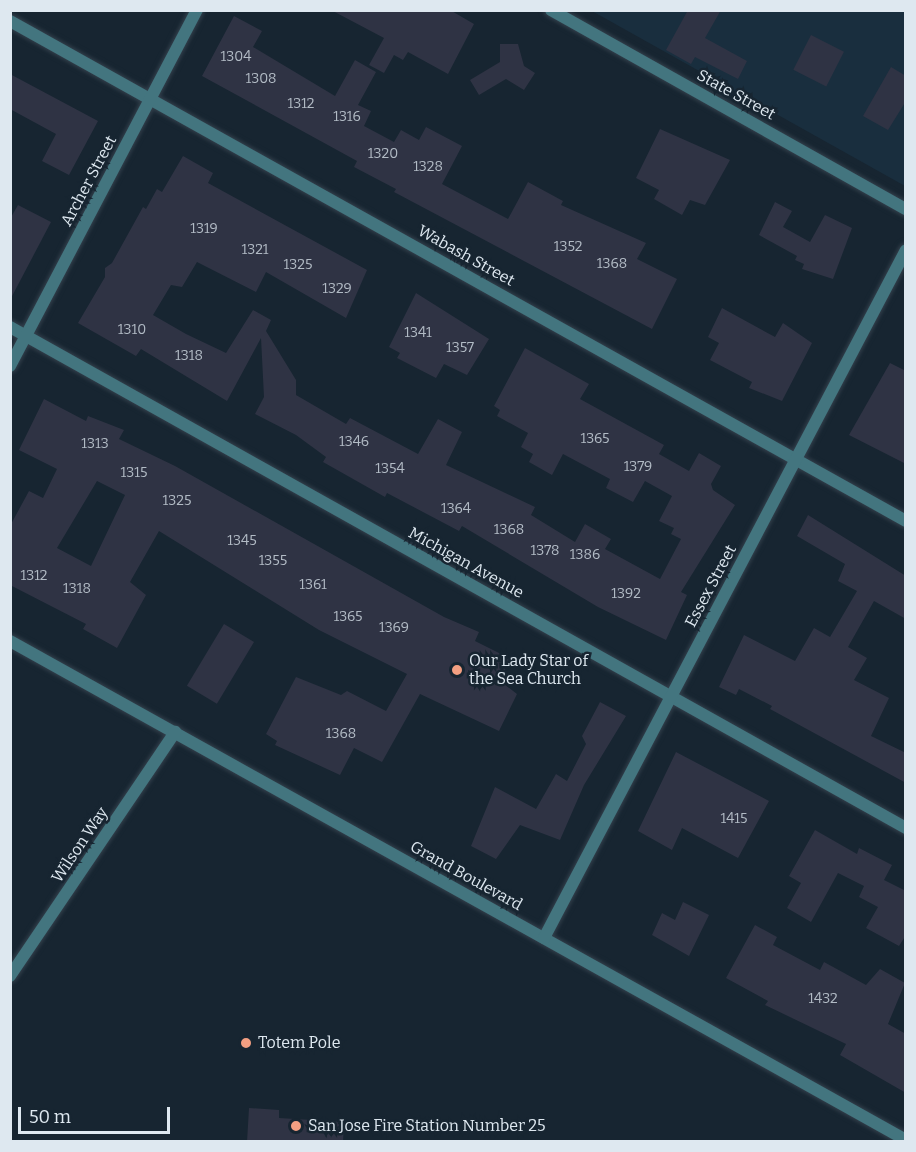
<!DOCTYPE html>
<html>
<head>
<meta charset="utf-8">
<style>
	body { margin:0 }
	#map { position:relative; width:916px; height:1152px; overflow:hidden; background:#172531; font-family:Bitter,serif }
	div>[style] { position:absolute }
	.built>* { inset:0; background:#192e3e }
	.building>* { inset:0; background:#2f3344; transform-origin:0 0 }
	.roads { filter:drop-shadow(0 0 2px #33404c) drop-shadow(0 0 2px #33404c) }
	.minor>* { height:12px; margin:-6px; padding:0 6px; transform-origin:6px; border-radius:6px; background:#43757f }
	.dots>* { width:16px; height:16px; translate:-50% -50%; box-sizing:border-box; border:3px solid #172531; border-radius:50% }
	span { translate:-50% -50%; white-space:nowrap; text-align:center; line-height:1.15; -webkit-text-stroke:5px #172531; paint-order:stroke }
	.number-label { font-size:14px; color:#b2bbc5 }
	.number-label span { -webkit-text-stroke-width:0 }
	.street-label { font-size:16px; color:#dee8f0 }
	.poi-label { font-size:16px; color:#dee8f0 }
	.left { translate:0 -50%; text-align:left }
	.frame { position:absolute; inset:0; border:12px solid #dee8f0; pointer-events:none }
	.scale { position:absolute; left:18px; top:1107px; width:152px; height:27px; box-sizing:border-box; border:3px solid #dee8f0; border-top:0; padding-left:8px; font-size:18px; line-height:21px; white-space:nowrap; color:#dee8f0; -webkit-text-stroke:4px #172531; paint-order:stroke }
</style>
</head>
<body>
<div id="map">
	<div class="built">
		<div style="clip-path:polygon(592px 11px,905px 11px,905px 186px)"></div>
	</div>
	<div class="building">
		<div style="clip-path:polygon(331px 10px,450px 10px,474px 24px,448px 74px,408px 52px,403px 60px,394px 55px,384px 73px,369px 65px,384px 38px)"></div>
		<div style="clip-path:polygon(688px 10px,721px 10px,705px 38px,747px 61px,738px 79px,695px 57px,691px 64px,666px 50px)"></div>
		<div style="clip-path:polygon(234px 16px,262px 31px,253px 47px,335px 96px,355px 60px,376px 72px,358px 105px,371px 111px,364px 126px,394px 142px,401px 130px,419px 140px,426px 127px,462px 146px,442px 184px,508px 219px,528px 182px,563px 201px,561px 205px,646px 243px,637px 259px,677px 279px,652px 329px,394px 192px,396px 189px,354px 167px,357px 161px,202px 76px)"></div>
		<div style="left:811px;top:35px;width:37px;height:39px;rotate:27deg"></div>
		<div style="clip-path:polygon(500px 44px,518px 44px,524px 66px,535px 73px,524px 90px,506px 79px,479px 95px,470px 80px,500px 62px)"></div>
		<div style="clip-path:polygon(891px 67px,906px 76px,906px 101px,888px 130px,863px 116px)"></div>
		<div style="clip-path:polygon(10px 74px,98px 121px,69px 175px,42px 161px,56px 134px,10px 109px)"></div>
		<div style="clip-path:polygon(660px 129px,730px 160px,705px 205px,690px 200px,682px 215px,654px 199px,659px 190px,636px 178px)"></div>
		<div style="clip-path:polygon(183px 156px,213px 173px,208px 183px,367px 270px,346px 318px,266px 272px,256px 292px,197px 262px,182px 287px,171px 285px,153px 315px,186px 334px,226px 353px,253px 310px,271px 320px,266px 331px,296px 380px,296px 395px,346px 424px,350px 418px,418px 454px,438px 419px,462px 432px,446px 465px,535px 507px,531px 515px,575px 542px,585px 524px,611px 539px,605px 549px,660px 579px,681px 539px,671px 534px,674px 528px,659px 521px,672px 496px,645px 481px,633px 502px,606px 488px,610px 479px,563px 454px,552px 475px,529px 462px,533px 454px,521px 447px,528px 433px,497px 416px,500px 410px,494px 406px,525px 348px,589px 384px,580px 399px,664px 445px,659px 454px,689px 471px,699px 453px,721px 466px,711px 484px,713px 490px,735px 505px,681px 592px,687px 595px,666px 640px,598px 607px,462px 526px,459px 531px,387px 493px,385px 497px,323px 462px,326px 457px,296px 435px,255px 414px,264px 397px,261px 338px,227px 401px,141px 349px,136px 356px,78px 323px,105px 277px,105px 268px,112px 263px,143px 207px,146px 209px,157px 189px,162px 192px)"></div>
		<div style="clip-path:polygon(775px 202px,792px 211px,783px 227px,810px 242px,825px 215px,852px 228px,833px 279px,802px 269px,804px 264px,795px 260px,797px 256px,759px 235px)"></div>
		<div style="clip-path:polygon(18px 205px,51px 222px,10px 300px,10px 219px)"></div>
		<div style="clip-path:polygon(416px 293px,489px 339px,467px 375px,444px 364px,436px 378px,397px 358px,400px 353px,389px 347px)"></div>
		<div style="clip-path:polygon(722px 308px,775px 337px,783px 323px,812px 343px,782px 401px,749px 388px,752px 382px,710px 360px,719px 343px,708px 337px)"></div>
		<div style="clip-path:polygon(890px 363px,906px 371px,906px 464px,849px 435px)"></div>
		<div style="clip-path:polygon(evenodd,44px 399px,86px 421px,88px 416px,124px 430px,119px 439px,175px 466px,444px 617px,479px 632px,475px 641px,511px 659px,500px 681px,517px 694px,499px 731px,420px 694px,382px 762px,354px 748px,340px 775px,275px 745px,277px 741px,266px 734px,296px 677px,341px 695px,347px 691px,386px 711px,407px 674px,319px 630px,159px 531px,130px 582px,146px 595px,117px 648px,83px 629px,86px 624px,10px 585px,10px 526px,29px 491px,43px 498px,57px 469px,19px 450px,44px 399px,97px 481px,125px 495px,91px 566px,57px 548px,97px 481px)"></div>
		<div style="clip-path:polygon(808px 515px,906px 576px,906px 619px,874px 601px,848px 647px,867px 658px,854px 680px,889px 698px,871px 736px,906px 753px,906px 783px,770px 709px,772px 706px,739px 689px,736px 695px,719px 687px,744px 635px,795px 661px,814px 628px,830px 637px,857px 591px,838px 581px,845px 564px,797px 536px)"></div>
		<div style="left:224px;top:624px;width:35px;height:72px;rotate:31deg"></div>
		<div style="clip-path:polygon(600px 702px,626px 716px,584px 785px,560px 840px,520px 825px,496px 859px,471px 846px,495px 787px,536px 809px,556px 774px,567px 781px,586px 744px,582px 736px)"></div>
		<div style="clip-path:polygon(676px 752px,769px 801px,738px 858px,682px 828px,672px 850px,638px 831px)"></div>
		<div style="clip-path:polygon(815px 830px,857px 854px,859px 848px,892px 865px,884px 880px,906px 891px,906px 935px,899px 946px,866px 928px,878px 907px,859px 897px,864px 886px,838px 873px,811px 922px,787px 908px,801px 883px,789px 876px)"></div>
		<div style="clip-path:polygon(683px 902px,709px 915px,689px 956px,652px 935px,662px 913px,675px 920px)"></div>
		<div style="clip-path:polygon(755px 925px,777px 937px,773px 945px,820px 970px,824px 962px,866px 985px,880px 969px,905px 983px,888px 1024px,906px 1034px,906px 1093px,840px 1055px,846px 1044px,765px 1005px,768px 1001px,726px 978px)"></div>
		<div style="clip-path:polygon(249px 1108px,279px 1110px,279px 1118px,344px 1122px,343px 1142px,247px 1142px)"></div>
	</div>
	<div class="roads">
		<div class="minor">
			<div style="left:551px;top:10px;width:407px;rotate:29.3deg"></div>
			<div style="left:10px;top:21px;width:1026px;rotate:29.16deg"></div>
			<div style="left:10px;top:327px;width:1027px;rotate:29.21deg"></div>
			<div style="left:10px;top:366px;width:402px;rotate:-62.3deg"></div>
			<div style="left:10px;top:641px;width:1026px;rotate:29.11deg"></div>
			<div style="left:544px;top:938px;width:777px;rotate:-62.25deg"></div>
			<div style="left:10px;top:976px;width:295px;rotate:-55.9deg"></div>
		</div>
	</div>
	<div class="dots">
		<div style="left:457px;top:670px;background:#f39f82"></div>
		<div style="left:246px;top:1043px;background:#f39f82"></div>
		<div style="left:296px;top:1126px;background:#f39f82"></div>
	</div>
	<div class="number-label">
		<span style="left:236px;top:57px">1304</span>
		<span style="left:261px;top:79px">1308</span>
		<span style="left:301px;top:104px">1312</span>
		<span style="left:347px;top:117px">1316</span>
		<span style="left:383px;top:154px">1320</span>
		<span style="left:428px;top:167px">1328</span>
		<span style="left:204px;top:229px">1319</span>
		<span style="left:568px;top:247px">1352</span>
		<span style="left:255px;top:250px">1321</span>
		<span style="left:612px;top:264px">1368</span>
		<span style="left:298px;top:265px">1325</span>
		<span style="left:337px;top:289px">1329</span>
		<span style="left:132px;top:330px">1310</span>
		<span style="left:418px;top:333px">1341</span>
		<span style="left:460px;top:348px">1357</span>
		<span style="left:189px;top:356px">1318</span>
		<span style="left:595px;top:439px">1365</span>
		<span style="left:354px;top:442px">1346</span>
		<span style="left:95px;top:444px">1313</span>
		<span style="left:638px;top:467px">1379</span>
		<span style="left:390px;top:469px">1354</span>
		<span style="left:134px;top:473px">1315</span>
		<span style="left:177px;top:501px">1325</span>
		<span style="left:456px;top:509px">1364</span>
		<span style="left:509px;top:530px">1368</span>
		<span style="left:242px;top:541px">1345</span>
		<span style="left:545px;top:551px">1378</span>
		<span style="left:585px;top:555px">1386</span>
		<span style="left:273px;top:561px">1355</span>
		<span style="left:34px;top:576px">1312</span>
		<span style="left:313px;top:585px">1361</span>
		<span style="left:77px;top:589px">1318</span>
		<span style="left:626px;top:594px">1392</span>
		<span style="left:348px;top:617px">1365</span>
		<span style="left:394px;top:628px">1369</span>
		<span style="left:341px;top:734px">1368</span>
		<span style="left:734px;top:819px">1415</span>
		<span style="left:823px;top:999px">1432</span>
	</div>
	<div class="street-label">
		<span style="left:736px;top:95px;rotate:29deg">State Street</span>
		<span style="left:89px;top:181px;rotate:-62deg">Archer Street</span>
		<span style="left:466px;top:256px;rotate:29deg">Wabash Street</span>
		<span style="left:466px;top:563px;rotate:29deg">Michigan Avenue</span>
		<span style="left:711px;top:586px;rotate:-62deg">Essex Street</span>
		<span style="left:80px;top:845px;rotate:-56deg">Wilson Way</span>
		<span style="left:466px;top:876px;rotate:29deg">Grand Boulevard</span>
	</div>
	<div class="poi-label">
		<span class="left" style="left:469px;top:670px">Our Lady Star of<br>the Sea Church</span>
		<span class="left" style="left:258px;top:1043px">Totem Pole</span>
		<span class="left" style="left:308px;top:1126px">San Jose Fire Station Number 25</span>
	</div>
	<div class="frame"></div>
	<div class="scale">50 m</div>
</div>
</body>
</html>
